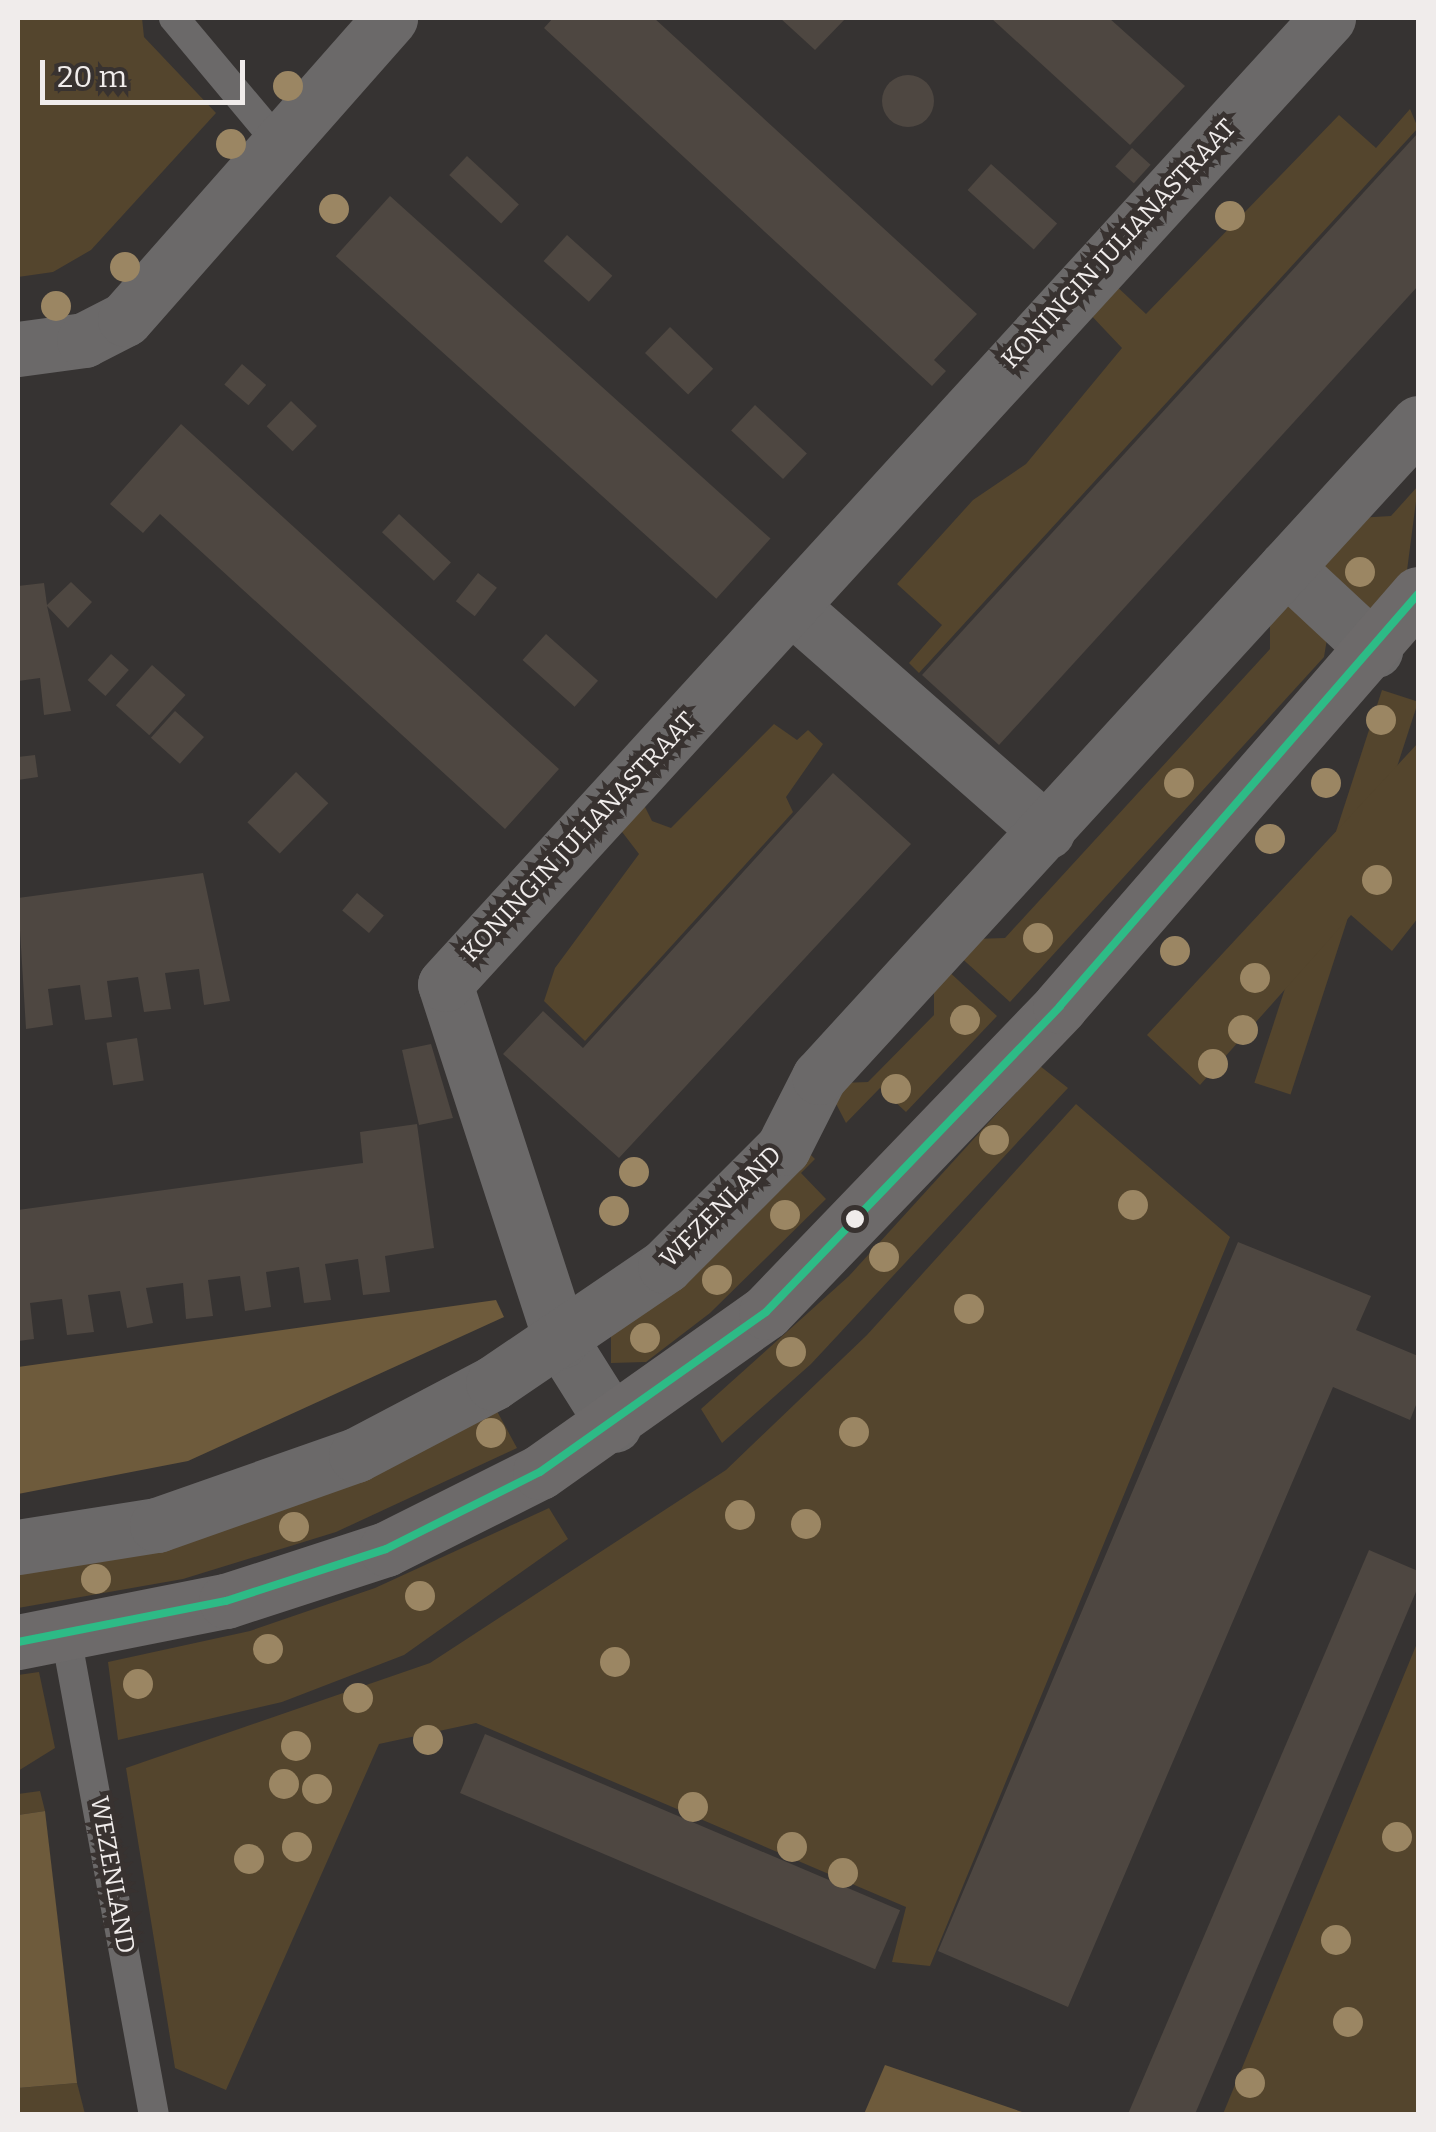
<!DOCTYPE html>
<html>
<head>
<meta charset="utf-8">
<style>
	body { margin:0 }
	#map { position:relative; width:1436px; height:2132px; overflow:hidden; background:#363332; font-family:Bitter,serif }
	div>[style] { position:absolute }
	.green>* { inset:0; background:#54452d; transform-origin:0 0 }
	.forest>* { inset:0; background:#6e5b3c }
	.building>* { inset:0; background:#4e4741; transform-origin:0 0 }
	.round { border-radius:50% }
	.lane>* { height:30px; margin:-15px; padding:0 15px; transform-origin:15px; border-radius:15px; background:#6b6969 }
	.street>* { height:55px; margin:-27.5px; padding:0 27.5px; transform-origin:27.5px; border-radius:27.5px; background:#6b6969 }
	.secondary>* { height:55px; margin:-27.5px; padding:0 27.5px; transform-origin:27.5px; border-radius:27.5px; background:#6d6a6a }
	.bus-1>* { height:8px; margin:-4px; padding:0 4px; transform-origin:4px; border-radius:4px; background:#2dbb86 }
	.trees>* { width:30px; height:30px; margin:-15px; border-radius:50%; background:#9b8663 }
	.dots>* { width:28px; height:28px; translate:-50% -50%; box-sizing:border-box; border:5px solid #383230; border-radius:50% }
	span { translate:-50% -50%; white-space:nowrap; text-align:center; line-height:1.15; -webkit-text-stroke:9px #383230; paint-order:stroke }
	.street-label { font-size:25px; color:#f0eceb }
	.frame { position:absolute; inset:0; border:20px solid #f0eceb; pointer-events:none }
	.scale { position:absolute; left:40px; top:60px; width:205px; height:45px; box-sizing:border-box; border:5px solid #f0eceb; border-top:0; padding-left:12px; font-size:30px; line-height:35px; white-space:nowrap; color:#f0eceb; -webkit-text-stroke:8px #383230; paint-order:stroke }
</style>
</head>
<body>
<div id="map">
	<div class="green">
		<div style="clip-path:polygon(18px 18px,142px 18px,144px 37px,216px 113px,91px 250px,53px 272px,18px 277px)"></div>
		<div style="clip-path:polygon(1410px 109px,1418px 128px,919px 673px,909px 663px,942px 625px,897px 584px,973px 500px,1026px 464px,1122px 348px,1087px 311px,1112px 282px,1146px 314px,1339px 115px,1376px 148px)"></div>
		<div style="clip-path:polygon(1418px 486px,1405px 586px,1372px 629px,1316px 562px,1357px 518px,1391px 516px)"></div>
		<div style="clip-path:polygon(1284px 598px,1327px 639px,1324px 657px,1010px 1002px,957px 954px,974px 939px,1005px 938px,1270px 649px,1270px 611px)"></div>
		<div style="left:1382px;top:690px;width:38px;height:413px;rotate:18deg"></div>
		<div style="clip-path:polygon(774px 724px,797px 740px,808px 730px,823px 744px,786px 797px,793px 812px,585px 1041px,544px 1001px,555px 968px,639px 854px,616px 824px,641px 799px,652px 821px,671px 828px)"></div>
		<div style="clip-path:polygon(1418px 743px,1418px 918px,1392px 951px,1351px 915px,1200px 1085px,1147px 1035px)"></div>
		<div style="clip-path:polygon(945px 968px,997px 1016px,906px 1112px,880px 1088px,846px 1123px,831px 1094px,840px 1083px,868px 1082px,934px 1015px,934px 982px)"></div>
		<div style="clip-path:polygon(1040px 1066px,1068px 1088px,811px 1364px,722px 1443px,701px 1409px,849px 1276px)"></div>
		<div style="clip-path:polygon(1076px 1104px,1230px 1237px,930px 1966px,892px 1962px,906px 1907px,476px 1723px,379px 1744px,226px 2090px,175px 2068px,126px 1768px,430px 1663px,726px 1470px,867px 1335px)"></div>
		<div style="clip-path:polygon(806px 1150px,815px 1159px,801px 1173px,826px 1199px,710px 1313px,646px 1362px,611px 1363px,611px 1335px)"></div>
		<div style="clip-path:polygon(492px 1402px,517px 1448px,336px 1532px,183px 1579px,18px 1608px,18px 1565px)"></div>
		<div style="clip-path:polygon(549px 1508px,568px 1539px,404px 1655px,282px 1702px,118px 1740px,108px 1662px,250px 1631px,375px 1588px)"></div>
		<div style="clip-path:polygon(1418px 1641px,1418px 2114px,1223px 2114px)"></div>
		<div style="clip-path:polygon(39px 1672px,55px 1748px,18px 1771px,18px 1675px)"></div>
		<div style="clip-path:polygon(40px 1791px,45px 1811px,18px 1815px,18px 1794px)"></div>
		<div style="clip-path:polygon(77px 2083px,85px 2114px,18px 2114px,18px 2088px)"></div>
	</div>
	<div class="forest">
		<div style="clip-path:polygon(496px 1300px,504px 1317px,188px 1461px,18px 1494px,18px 1367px)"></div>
		<div style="clip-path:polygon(45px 1811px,77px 2083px,18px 2088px,18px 1815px)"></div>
		<div style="clip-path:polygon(885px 2065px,1028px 2114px,864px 2114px)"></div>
	</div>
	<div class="building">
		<div style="clip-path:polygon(553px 18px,654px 18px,977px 314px,934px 360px,946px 371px,932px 386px,544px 28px)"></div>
		<div style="clip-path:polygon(780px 18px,846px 18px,815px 50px)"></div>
		<div style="clip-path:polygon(991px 18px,1109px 18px,1185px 86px,1130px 145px)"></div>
		<div class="round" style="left:882px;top:75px;width:52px;height:52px"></div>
		<div style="clip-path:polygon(1418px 133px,1418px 286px,999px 745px,922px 675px)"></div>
		<div style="left:1132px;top:148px;width:25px;height:25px;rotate:42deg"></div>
		<div style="left:467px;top:156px;width:71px;height:26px;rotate:43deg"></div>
		<div style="left:991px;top:164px;width:89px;height:35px;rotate:42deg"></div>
		<div style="left:390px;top:196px;width:512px;height:81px;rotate:42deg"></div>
		<div style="left:567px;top:235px;width:61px;height:35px;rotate:42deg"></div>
		<div style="left:670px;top:327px;width:60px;height:36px;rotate:44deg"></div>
		<div style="left:242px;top:364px;width:32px;height:27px;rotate:41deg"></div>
		<div style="left:291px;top:401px;width:36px;height:35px;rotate:44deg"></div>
		<div style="left:755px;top:405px;width:71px;height:35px;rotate:43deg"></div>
		<div style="clip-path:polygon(181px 424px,559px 769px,505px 829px,160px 514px,143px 533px,110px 504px)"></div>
		<div style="left:399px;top:514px;width:71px;height:25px;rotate:43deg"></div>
		<div style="left:478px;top:573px;width:24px;height:36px;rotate:38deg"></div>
		<div style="clip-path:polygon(71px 582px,92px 602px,68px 628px,47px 606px,71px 711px,44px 715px,40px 678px,18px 681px,18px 586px,44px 583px,47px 605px)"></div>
		<div style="left:546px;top:634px;width:70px;height:35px;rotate:42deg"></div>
		<div style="left:111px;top:654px;width:24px;height:35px;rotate:42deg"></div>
		<div style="left:152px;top:665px;width:45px;height:54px;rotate:42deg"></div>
		<div style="left:175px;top:711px;width:39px;height:36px;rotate:42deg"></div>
		<div style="clip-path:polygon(35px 755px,38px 777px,18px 780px,18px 757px)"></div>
		<div style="left:296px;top:772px;width:45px;height:70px;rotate:44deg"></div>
		<div style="clip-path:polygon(833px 773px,911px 844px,619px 1158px,503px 1054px,543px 1011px,583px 1048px)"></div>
		<div style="clip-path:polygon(203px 873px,230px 1001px,204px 1005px,199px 969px,165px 973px,171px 1009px,144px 1012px,138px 977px,107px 981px,112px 1017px,85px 1020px,80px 985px,48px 989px,53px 1025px,26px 1029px,18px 898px)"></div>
		<div style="left:357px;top:893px;width:35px;height:23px;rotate:40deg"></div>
		<div style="left:137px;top:1038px;width:43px;height:31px;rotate:81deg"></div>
		<div style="clip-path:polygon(431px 1044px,453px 1118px,419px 1125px,402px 1050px)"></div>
		<div style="clip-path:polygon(417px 1124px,434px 1248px,385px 1256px,390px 1292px,363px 1295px,358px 1259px,325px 1264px,331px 1300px,304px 1303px,299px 1267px,266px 1272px,271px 1307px,245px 1311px,240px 1276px,208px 1280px,213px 1316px,186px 1319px,183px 1283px,146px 1288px,153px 1323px,127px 1328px,120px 1291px,88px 1295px,94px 1332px,67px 1335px,62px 1299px,30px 1303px,34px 1339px,18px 1341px,18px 1210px,363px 1163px,360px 1132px)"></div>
		<div style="clip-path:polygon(1238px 1242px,1371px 1296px,1356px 1330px,1418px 1356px,1418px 1400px,1410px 1420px,1333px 1387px,1068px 2007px,938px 1951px)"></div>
		<div style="clip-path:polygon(1369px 1550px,1418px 1571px,1418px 1587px,1228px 2037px,1195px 2114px,1128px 2114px)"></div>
		<div style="left:485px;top:1734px;width:451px;height:64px;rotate:23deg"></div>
	</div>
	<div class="lane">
		<div style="left:174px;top:18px;width:159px;rotate:50.1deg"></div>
		<div style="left:66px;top:1636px;width:486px;rotate:79.6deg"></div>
	</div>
	<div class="street">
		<div style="left:18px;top:349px;width:67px;rotate:-7.8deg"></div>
		<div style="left:84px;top:340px;width:46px;rotate:-27.1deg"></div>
		<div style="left:125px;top:319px;width:401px;rotate:-48.6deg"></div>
		<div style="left:1286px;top:567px;width:122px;rotate:43deg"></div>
		<div style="left:794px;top:609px;width:337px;rotate:41.3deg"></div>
		<div style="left:614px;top:1425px;width:99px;rotate:-122.2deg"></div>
		<div style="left:561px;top:1341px;width:375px;rotate:-108deg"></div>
		<div style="left:445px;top:984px;width:1309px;rotate:-47.57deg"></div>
		<div style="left:18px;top:1547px;width:141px;rotate:-9deg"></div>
		<div style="left:157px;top:1525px;width:211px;rotate:-19.4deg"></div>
		<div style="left:356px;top:1455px;width:155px;rotate:-27.7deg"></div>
		<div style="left:493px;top:1383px;width:208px;rotate:-34.2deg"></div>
		<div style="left:665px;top:1266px;width:167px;rotate:-45deg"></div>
		<div style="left:783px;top:1148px;width:80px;rotate:-63.1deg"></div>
		<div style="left:819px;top:1077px;width:887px;rotate:-47.51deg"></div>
	</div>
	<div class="secondary">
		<div style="left:18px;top:1642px;width:212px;rotate:-11.2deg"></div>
		<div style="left:226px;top:1601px;width:168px;rotate:-18deg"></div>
		<div style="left:386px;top:1549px;width:172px;rotate:-26.6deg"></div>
		<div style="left:540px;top:1472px;width:277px;rotate:-35.3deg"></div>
		<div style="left:766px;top:1312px;width:424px;rotate:-46.1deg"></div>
		<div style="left:1060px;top:1006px;width:546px;rotate:-49.01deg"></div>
	</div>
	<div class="bus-1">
		<div style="left:18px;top:1642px;width:212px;rotate:-11.2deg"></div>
		<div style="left:226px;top:1601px;width:168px;rotate:-18deg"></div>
		<div style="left:386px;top:1549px;width:172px;rotate:-26.6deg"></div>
		<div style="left:540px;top:1472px;width:277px;rotate:-35.3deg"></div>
		<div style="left:766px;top:1312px;width:424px;rotate:-46.1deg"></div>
		<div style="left:1060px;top:1006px;width:546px;rotate:-49.01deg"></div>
	</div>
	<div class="trees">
		<div style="left:288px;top:86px"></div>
		<div style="left:231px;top:144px"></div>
		<div style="left:334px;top:209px"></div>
		<div style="left:1230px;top:216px"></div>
		<div style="left:125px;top:267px"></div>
		<div style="left:56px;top:306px"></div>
		<div style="left:1360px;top:572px"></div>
		<div style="left:1381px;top:720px"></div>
		<div style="left:1179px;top:783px"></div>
		<div style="left:1326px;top:783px"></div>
		<div style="left:1270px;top:839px"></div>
		<div style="left:1377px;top:880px"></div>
		<div style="left:1038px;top:938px"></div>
		<div style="left:1175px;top:951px"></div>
		<div style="left:1255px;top:978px"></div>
		<div style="left:965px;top:1020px"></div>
		<div style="left:1243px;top:1030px"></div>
		<div style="left:1213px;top:1064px"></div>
		<div style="left:896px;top:1089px"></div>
		<div style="left:994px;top:1140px"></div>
		<div style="left:634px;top:1172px"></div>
		<div style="left:1133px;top:1205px"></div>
		<div style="left:614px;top:1211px"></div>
		<div style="left:785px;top:1215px"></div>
		<div style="left:884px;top:1257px"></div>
		<div style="left:717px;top:1280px"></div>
		<div style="left:969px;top:1309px"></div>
		<div style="left:645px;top:1338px"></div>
		<div style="left:791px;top:1352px"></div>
		<div style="left:854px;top:1432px"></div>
		<div style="left:491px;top:1433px"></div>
		<div style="left:740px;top:1515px"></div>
		<div style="left:806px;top:1524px"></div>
		<div style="left:294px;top:1527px"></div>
		<div style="left:96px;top:1579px"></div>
		<div style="left:420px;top:1596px"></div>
		<div style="left:268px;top:1649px"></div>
		<div style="left:615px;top:1662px"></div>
		<div style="left:138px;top:1684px"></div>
		<div style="left:358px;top:1698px"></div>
		<div style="left:428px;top:1740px"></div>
		<div style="left:296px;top:1746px"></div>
		<div style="left:284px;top:1784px"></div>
		<div style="left:317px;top:1789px"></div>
		<div style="left:693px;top:1807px"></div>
		<div style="left:1397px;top:1837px"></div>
		<div style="left:297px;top:1847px"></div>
		<div style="left:792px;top:1847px"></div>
		<div style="left:249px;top:1859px"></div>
		<div style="left:843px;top:1873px"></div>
		<div style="left:1336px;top:1940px"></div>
		<div style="left:1348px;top:2022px"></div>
		<div style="left:1250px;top:2083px"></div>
	</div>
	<div class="dots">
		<div style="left:855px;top:1219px;background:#f0eceb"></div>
	</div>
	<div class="street-label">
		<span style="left:1119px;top:244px;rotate:-47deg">KONINGIN JULIANASTRAAT</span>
		<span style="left:579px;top:837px;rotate:-47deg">KONINGIN JULIANASTRAAT</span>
		<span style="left:721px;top:1207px;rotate:-45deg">WEZENLAND</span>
		<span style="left:112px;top:1875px;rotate:80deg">WEZENLAND</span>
	</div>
	<div class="frame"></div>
	<div class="scale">20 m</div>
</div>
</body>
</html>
